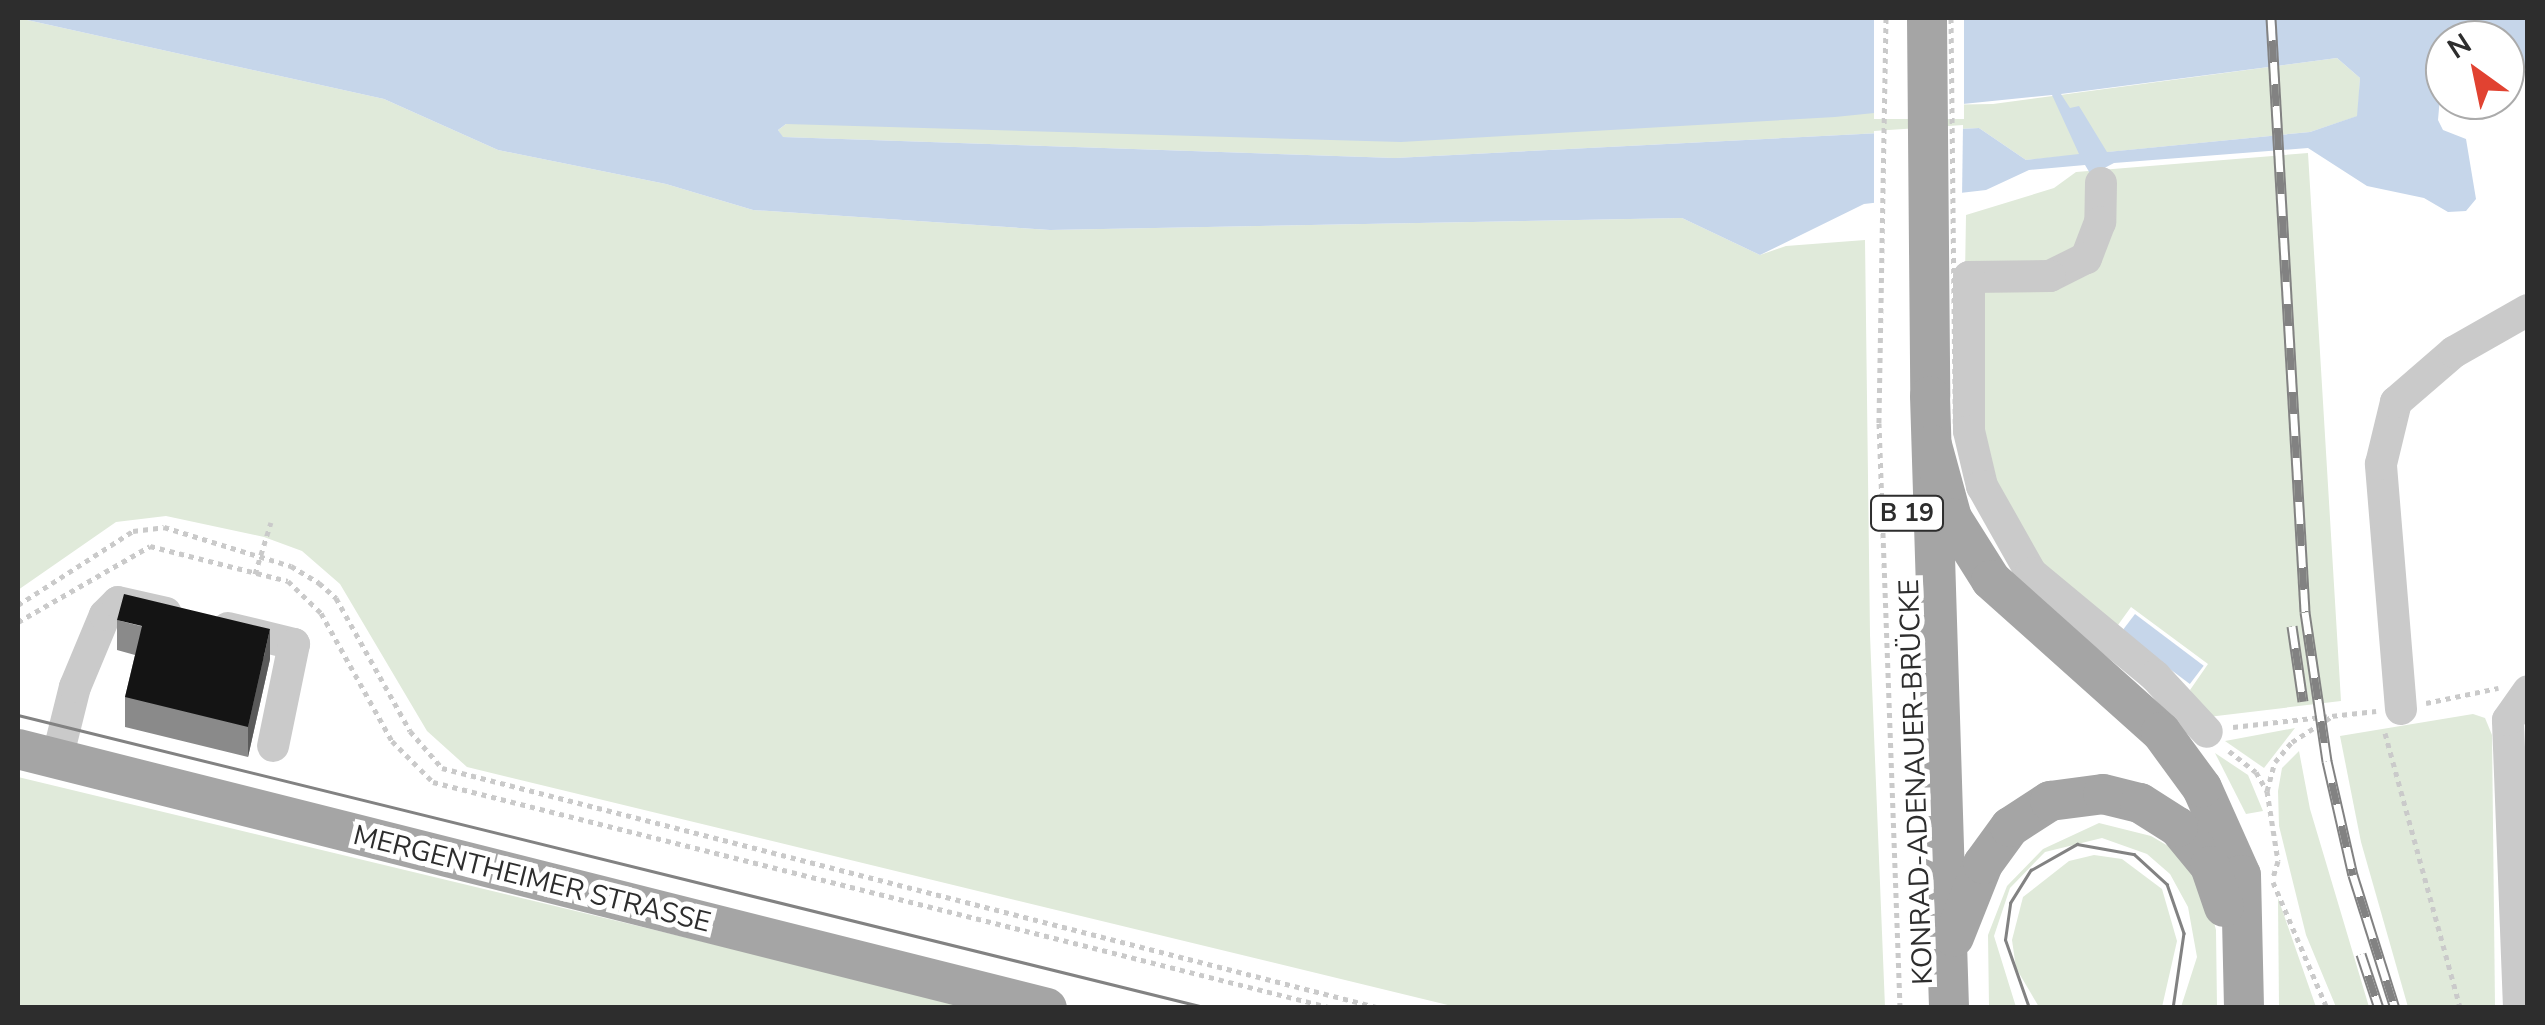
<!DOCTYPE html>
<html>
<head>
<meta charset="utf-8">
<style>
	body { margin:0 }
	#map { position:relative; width:2545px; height:1025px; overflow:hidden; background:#fff; font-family:"Nunito Sans",sans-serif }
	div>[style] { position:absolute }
	.green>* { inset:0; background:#e0eada }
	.water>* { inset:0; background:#c6d6ea; transform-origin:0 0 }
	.pier>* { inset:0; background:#fff; transform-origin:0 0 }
	.path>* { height:5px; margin-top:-2.5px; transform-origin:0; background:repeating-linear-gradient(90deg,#cacaca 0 5px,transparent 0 10px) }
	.minor>* { height:32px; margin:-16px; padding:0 16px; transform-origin:16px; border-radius:16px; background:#cacaca }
	.major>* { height:40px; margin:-20px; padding:0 20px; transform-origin:20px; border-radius:20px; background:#a5a5a5 }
	.tram>* { height:2.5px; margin:-1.25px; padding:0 1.25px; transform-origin:1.25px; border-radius:1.25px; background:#828282 }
	.rail>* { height:11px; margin-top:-5.5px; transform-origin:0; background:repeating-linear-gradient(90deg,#fff 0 22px,#828282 0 44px); box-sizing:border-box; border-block:2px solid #828282 }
	.path-bridge>* { height:5px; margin-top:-2.5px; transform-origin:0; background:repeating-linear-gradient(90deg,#cacaca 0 5px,transparent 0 10px) }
	.major-bridge>* { height:40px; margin:-20px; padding:0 20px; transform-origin:20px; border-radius:20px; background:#a5a5a5 }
	.wall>* { inset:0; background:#8a8a8a }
	.shaded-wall>* { inset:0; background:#5a5a5a }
	.building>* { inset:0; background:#141414 }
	span { translate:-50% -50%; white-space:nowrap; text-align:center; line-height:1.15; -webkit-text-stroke:10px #fff; paint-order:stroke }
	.shield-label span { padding:2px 8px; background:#fff; border:2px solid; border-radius:8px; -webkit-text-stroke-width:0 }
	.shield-label { font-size:25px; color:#2d2d2d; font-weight:700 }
	.street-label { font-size:28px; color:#2d2d2d }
	.frame { position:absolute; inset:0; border:20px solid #2d2d2d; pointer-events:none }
	.north { position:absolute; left:2425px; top:20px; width:100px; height:100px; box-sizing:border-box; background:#fff; border:2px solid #ababab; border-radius:50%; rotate:327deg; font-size:28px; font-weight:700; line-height:40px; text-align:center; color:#2d2d2d }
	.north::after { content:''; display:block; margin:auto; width:35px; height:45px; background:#e14231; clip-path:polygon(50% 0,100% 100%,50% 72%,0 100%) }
</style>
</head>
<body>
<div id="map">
	<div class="green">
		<div style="clip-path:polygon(18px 18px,384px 99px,498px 150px,666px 184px,753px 210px,1050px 230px,1682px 218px,1760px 255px,1786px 246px,1865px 240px,1870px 635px,1885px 1007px,1456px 1007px,467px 767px,427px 731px,340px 584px,302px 551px,264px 537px,166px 516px,116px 522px,18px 590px)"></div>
		<div style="clip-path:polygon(2337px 58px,2360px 78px,2358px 116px,2310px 132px,2026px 160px,1979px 128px,1395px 158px,782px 137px,778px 130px,786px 124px,1993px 104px)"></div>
		<div style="clip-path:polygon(2308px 153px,2341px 701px,2208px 717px,2190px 690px,2208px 664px,2131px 607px,2105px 643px,2028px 577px,1963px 394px,1966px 215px,2054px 188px,2076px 172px)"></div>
		<div style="clip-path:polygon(2473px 714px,2485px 718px,2492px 735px,2495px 1007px,2408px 1007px,2361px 842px,2340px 736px)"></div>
		<div style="clip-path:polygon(2295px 728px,2264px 768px,2225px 741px)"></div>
		<div style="clip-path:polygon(2299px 751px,2310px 809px,2369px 1007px,2336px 1007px,2306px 935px,2279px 826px,2278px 791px,2282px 768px)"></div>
		<div style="clip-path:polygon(2215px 753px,2248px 775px,2263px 811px,2246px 814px)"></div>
		<div style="clip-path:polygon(18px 777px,975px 1007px,18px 1007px)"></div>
		<div style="clip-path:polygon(2099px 823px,2151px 836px,2175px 850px,2207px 896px,2216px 930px,2217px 1007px,2181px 1007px,2197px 957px,2188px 907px,2170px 874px,2147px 854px,2102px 838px,2045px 852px,2010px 888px,1994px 936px,2016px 1007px,1989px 1007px,1988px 935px,2007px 886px,2043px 849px)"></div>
		<div style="clip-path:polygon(2094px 855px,2122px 859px,2162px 889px,2177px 941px,2162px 1007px,2039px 1007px,2016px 968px,2012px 940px,2023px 897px,2069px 861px)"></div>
		<div style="clip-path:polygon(2278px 898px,2316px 1007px,2279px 1007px)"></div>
	</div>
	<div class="water">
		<div style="clip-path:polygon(evenodd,18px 18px,2527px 18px,2528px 73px,2505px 74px,2505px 40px,2445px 40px,2438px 120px,2443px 130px,2466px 139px,2476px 199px,2466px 211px,2448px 212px,2424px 198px,2367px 186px,2308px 148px,2114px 163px,2091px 175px,2085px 165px,2029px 170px,1986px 190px,1864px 204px,1760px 255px,1682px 218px,1050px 230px,753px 210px,666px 184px,498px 150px,384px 99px,18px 18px,2337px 58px,2360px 78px,2357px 116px,2310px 132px,2107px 152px,2079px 106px,2070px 108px,2061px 94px,2337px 58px,18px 18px,2052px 95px,2079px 154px,2026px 160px,1979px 128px,1395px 158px,783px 137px,778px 130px,786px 124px,1401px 142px,1835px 117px,2052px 95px)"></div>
		<div style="left:2135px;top:614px;width:86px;height:23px;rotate:37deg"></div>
	</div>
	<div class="pier">
		<div style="left:1874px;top:18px;width:90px;height:101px"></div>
		<div style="clip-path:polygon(1963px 125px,1962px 198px,1874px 208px,1874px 131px)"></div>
	</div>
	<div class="path">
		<div style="left:1886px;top:18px;width:405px;rotate:91deg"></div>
		<div style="left:1879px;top:423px;width:585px;rotate:87.94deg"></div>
		<div style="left:255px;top:574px;width:54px;rotate:-72.9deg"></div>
		<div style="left:18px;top:605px;width:137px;rotate:-32.8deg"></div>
		<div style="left:133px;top:531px;width:31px;rotate:-7deg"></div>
		<div style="left:164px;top:527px;width:133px;rotate:17.1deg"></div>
		<div style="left:291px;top:566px;width:33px;rotate:31deg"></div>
		<div style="left:319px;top:583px;width:23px;rotate:41deg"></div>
		<div style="left:336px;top:598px;width:152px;rotate:60.9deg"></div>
		<div style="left:410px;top:731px;width:49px;rotate:49.1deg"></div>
		<div style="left:442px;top:768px;width:968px;rotate:14.35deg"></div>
		<div style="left:18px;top:622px;width:152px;rotate:-29.9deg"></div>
		<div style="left:150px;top:546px;width:142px;rotate:14.2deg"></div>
		<div style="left:288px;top:581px;width:46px;rotate:44.1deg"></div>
		<div style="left:321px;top:613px;width:146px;rotate:61deg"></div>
		<div style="left:392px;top:741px;width:58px;rotate:45deg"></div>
		<div style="left:433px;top:782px;width:928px;rotate:14.1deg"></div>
		<div style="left:2426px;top:703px;width:74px;rotate:-11.8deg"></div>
		<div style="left:2233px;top:727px;width:144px;rotate:-6.4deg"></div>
		<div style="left:2385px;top:733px;width:285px;rotate:74.7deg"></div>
		<div style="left:2229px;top:751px;width:34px;rotate:38deg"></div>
		<div style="left:2256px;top:772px;width:22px;rotate:60deg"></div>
		<div style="left:2267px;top:791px;width:71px;rotate:81.1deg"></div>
		<div style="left:2278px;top:861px;width:17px;rotate:107deg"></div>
		<div style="left:2267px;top:791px;width:30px;rotate:-75deg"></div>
		<div style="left:2275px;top:762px;width:26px;rotate:-50deg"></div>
		<div style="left:2292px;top:742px;width:50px;rotate:-32.7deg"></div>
		<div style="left:2273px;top:882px;width:137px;rotate:66.8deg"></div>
	</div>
	<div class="minor">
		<div style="left:2101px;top:183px;width:39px;rotate:91deg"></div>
		<div style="left:2100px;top:222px;width:39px;rotate:111deg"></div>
		<div style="left:2086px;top:258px;width:40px;rotate:153.4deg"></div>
		<div style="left:2050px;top:276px;width:81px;rotate:179.3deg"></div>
		<div style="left:1969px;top:277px;width:154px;rotate:90deg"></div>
		<div style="left:1969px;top:431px;width:57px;rotate:76.7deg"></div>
		<div style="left:1982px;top:486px;width:100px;rotate:60.6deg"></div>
		<div style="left:2031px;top:573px;width:161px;rotate:39.7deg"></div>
		<div style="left:2155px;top:676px;width:76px;rotate:47.1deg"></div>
		<div style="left:228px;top:628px;width:68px;rotate:13.6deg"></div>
		<div style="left:294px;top:644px;width:104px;rotate:101.6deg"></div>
		<div style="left:2401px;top:709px;width:246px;rotate:-94.7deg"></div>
		<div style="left:2381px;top:464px;width:64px;rotate:-76.4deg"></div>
		<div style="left:2396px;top:402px;width:77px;rotate:-40.8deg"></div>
		<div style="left:2454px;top:352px;width:85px;rotate:-29.6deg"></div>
		<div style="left:57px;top:759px;width:74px;rotate:-76deg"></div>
		<div style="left:75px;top:687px;width:78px;rotate:-67.4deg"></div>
		<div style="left:105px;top:615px;width:18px;rotate:-45deg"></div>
		<div style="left:118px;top:602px;width:49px;rotate:12.9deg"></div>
		<div style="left:2519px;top:1008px;width:288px;rotate:-92.2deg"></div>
		<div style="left:2508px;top:720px;width:35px;rotate:-55deg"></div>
	</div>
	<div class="major">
		<div style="left:1927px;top:18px;width:378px;rotate:89.5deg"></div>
		<div style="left:1930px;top:396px;width:612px;rotate:88.22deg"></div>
		<div style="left:18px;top:749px;width:1061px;rotate:14.13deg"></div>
		<div style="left:2202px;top:788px;width:95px;rotate:65.9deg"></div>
		<div style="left:2241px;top:875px;width:133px;rotate:88.7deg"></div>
		<div style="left:2178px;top:827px;width:50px;rotate:50.6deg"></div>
		<div style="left:2210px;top:866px;width:43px;rotate:71.1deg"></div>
		<div style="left:1954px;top:937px;width:79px;rotate:-68.3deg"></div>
		<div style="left:1983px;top:864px;width:46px;rotate:-53.9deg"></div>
	</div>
	<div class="tram">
		<div style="left:18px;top:715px;width:1226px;rotate:13.83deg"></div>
		<div style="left:2029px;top:1008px;width:72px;rotate:-109.4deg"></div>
		<div style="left:2005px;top:940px;width:37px;rotate:-82deg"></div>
		<div style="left:2010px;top:903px;width:39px;rotate:-58deg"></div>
		<div style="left:2031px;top:870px;width:53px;rotate:-29.5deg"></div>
		<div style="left:2077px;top:844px;width:58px;rotate:10deg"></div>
		<div style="left:2134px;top:854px;width:45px;rotate:42.3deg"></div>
		<div style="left:2167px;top:884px;width:52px;rotate:70.9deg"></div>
		<div style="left:2184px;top:933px;width:76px;rotate:98.3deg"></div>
	</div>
	<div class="rail">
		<div style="left:2271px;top:18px;width:595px;rotate:86.72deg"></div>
		<div style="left:2305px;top:612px;width:151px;rotate:81.6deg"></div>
		<div style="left:2327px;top:761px;width:117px;rotate:77.2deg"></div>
		<div style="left:2353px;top:875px;width:139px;rotate:72.5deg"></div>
		<div style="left:2292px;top:626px;width:76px;rotate:81.7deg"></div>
		<div style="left:2361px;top:954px;width:57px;rotate:71.6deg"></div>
	</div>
	<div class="path-bridge">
		<div style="left:1951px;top:18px;width:408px;rotate:89.4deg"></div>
	</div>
	<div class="major-bridge">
		<div style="left:1932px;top:445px;width:76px;rotate:74.7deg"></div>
		<div style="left:1952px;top:518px;width:73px;rotate:57.8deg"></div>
		<div style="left:1991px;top:580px;width:228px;rotate:41.8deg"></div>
		<div style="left:2161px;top:732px;width:69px;rotate:53.8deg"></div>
		<div style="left:2010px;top:827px;width:48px;rotate:-33deg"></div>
		<div style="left:2050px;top:801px;width:53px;rotate:-7.5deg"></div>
		<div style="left:2103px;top:794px;width:38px;rotate:14deg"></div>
		<div style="left:2140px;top:803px;width:45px;rotate:32.3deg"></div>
	</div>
	<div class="wall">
		<div style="clip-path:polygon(117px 620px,270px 659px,248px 757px,125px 727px,125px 697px,135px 655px,117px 650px)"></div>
	</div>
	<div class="shaded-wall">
		<div style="clip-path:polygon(270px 629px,270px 659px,248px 757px,248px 727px)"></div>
	</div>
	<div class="building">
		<div style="clip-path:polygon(124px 594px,270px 629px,248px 727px,125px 697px,142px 626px,117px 620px)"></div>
	</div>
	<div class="shield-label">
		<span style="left:1907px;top:513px">B 19</span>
	</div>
	<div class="street-label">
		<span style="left:1916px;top:782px;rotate:-92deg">KONRAD-ADENAUER-BRÜCKE</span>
		<span style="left:532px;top:879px;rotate:14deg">MERGENTHEIMER STRASSE</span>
	</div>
	<div class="frame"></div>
	<div class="north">N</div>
</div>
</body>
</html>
